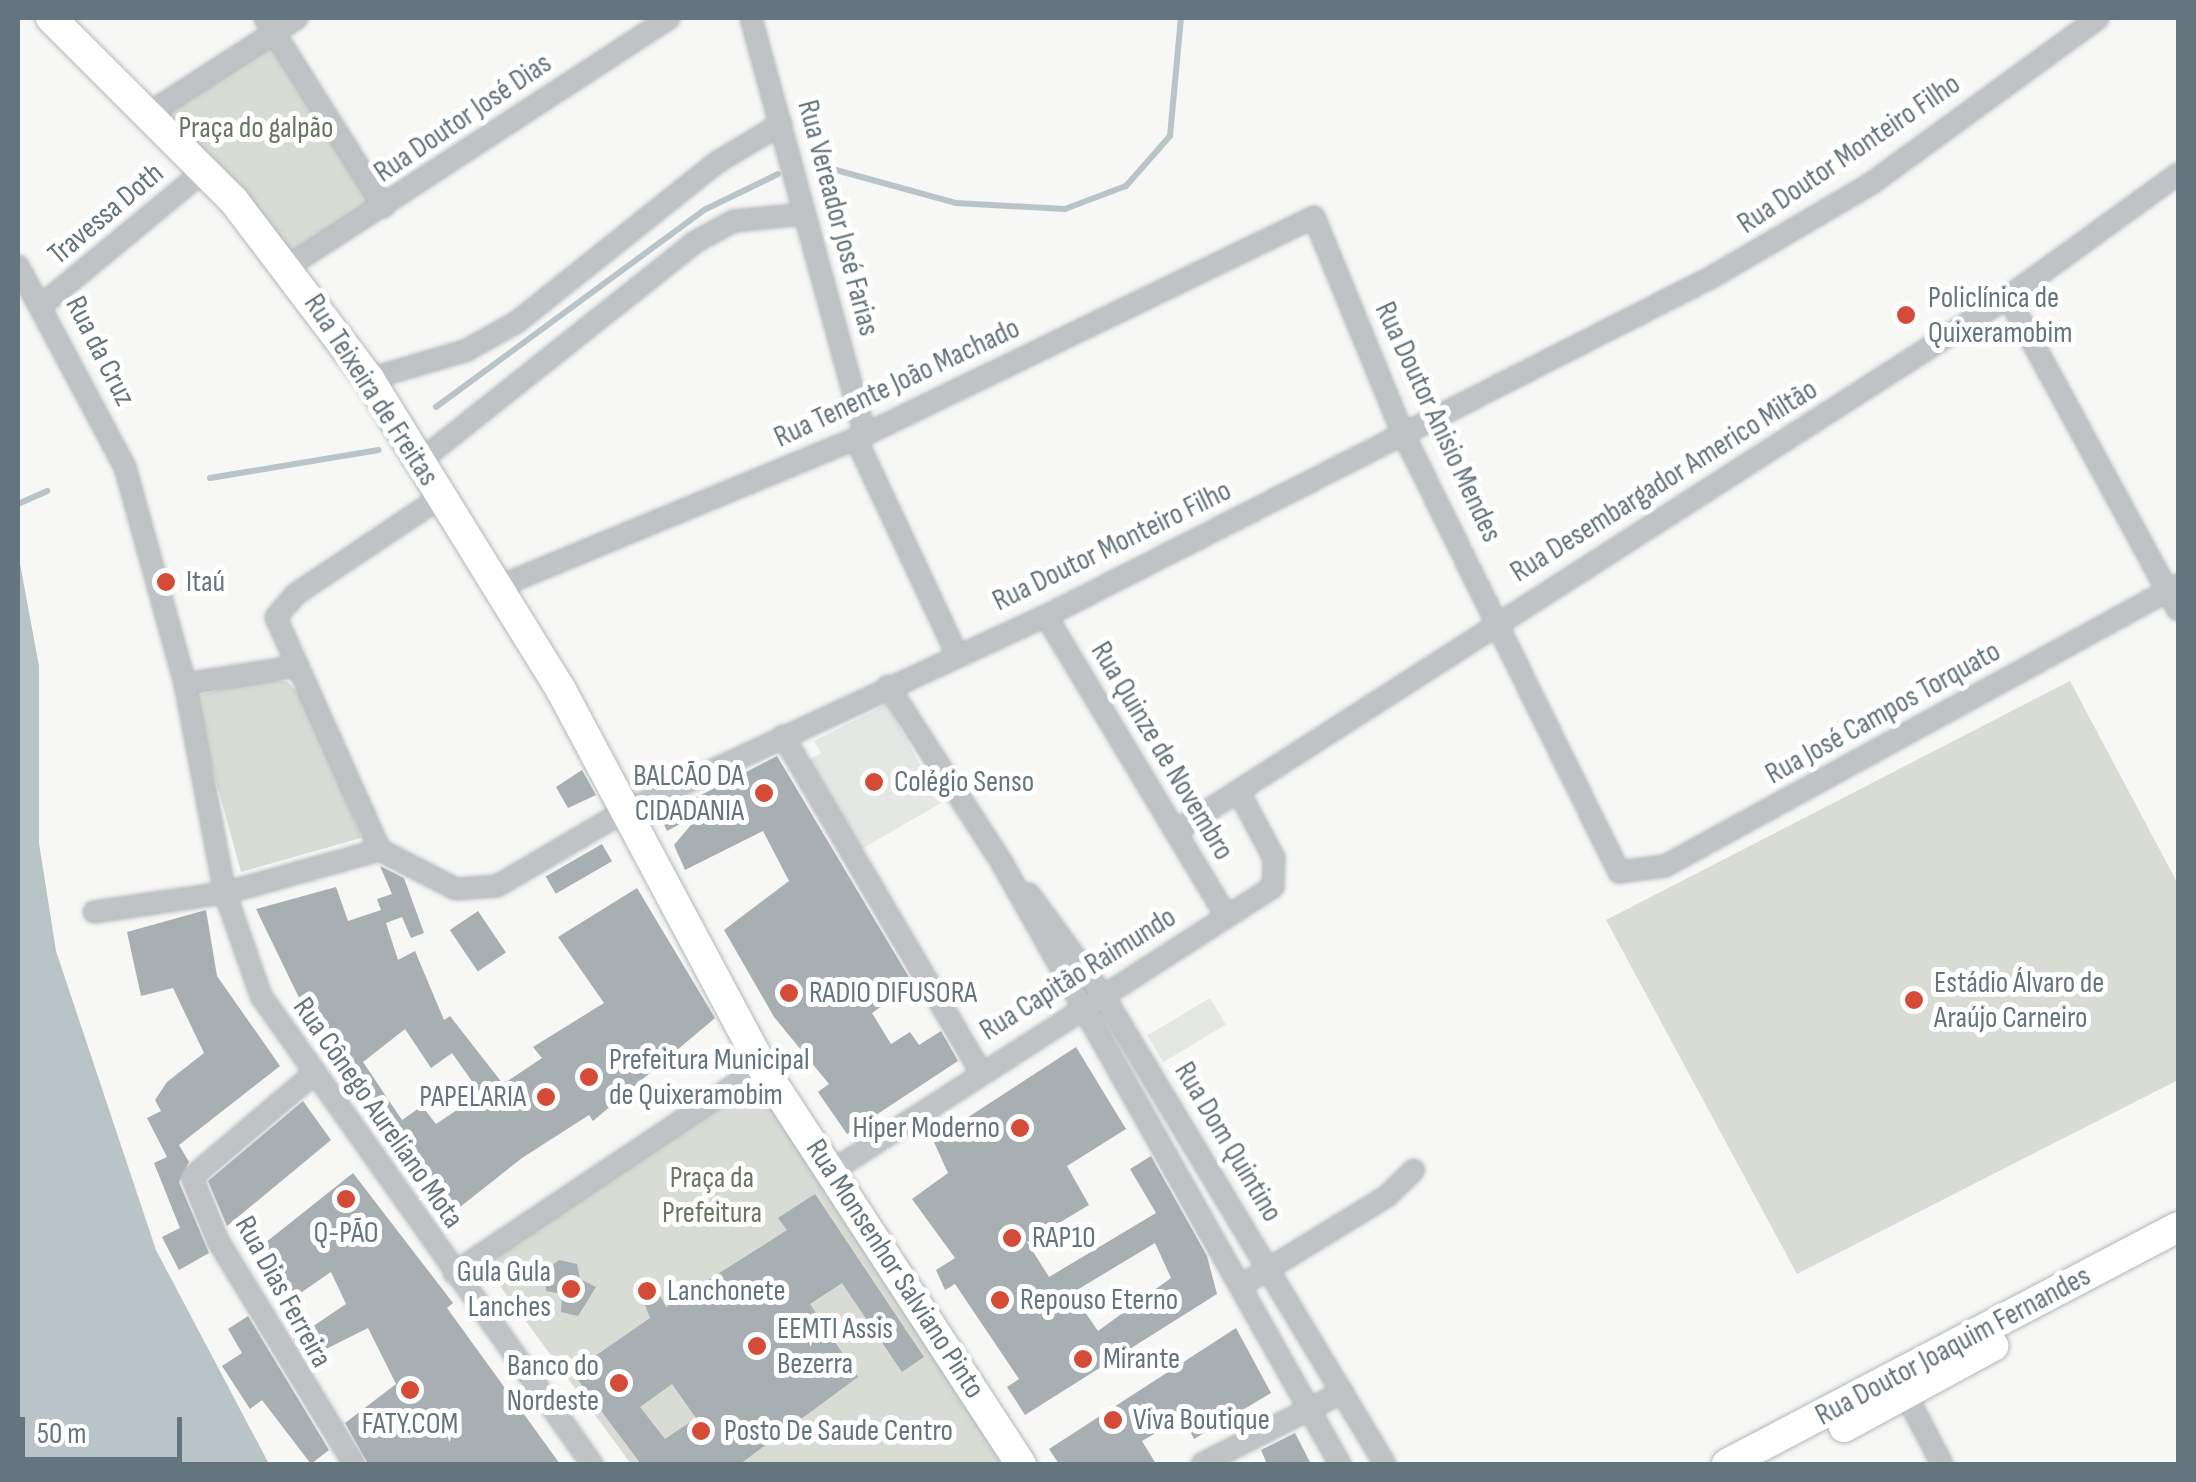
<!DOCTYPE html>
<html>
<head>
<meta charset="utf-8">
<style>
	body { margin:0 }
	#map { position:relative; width:2196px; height:1482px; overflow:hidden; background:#f7f7f5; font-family:"Sofia Sans Condensed",sans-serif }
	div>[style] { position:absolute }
	.built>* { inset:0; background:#e5e7e5; transform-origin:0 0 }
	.green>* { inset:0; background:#d8dcd4 }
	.water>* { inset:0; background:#b8c4c8 }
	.stream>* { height:6px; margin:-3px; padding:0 3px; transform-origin:3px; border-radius:3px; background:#b8c4c8 }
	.building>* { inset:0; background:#a7afb3; transform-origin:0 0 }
	.roads { filter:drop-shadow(0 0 2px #b1b7bb) drop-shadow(0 0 2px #b1b7bb) }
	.street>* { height:20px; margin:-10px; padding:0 10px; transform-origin:10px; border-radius:10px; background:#bfc3c6 }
	.secondary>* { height:30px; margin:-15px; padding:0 15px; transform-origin:15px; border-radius:15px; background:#fff }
	.dots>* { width:28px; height:28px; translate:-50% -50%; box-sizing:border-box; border:5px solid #fff; border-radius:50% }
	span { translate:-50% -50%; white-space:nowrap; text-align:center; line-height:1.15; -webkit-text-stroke:10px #fff; paint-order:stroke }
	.street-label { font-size:30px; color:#65757d }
	.park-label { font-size:30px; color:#687663 }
	.poi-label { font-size:30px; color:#65757d }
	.left { translate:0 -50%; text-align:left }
	.right { translate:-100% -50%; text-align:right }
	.frame { position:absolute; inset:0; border:20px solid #65757d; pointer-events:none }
	.scale { position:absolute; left:20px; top:1417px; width:162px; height:45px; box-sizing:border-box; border:5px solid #65757d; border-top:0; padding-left:12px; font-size:30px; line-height:35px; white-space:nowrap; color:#65757d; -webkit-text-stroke:8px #fff; paint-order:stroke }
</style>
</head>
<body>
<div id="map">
	<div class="built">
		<div style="clip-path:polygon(887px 704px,941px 803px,858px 851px,808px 760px,821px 753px,814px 741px)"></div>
		<div style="left:1210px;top:998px;width:31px;height:73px;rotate:59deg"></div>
	</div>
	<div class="green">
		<div style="clip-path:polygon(272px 44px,377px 206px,287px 254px,165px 113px)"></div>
		<div style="clip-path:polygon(263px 679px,288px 682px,311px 707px,361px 838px,241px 872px,193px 697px)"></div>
		<div style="clip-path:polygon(2070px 681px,2178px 884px,2178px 1080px,1797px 1274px,1606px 920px)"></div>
		<div style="clip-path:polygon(757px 1082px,1003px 1464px,631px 1464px,483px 1263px)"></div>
	</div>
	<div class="water">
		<div style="clip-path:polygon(18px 553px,39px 666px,39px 843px,56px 951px,156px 1250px,269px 1464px,18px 1464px)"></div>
	</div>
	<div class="stream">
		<div style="left:836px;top:170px;width:124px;rotate:15.4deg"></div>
		<div style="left:956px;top:203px;width:109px;rotate:3.2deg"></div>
		<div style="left:1065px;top:209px;width:65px;rotate:-20.7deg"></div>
		<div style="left:1126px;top:186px;width:67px;rotate:-48.7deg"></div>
		<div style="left:1170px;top:136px;width:119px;rotate:-84.7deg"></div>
		<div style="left:436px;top:407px;width:335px;rotate:-36.3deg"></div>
		<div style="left:706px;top:209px;width:80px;rotate:-25.9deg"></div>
		<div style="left:210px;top:478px;width:171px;rotate:-9.4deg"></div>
		<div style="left:18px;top:504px;width:32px;rotate:-24deg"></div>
	</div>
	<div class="building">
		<div style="clip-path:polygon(777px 756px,913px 984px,872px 1013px,891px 1044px,910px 1032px,919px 1045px,941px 1031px,958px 1061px,847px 1134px,818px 1092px,829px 1084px,774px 1017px,724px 930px,789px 881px,763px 831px,685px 870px,674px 845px,701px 813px,667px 831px,660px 816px)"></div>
		<div style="clip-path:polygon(582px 770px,596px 795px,568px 808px,556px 787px)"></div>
		<div style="left:602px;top:844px;width:20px;height:65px;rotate:60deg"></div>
		<div style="clip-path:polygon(evenodd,380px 866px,404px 878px,424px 933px,411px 938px,402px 917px,386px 923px,398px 960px,415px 951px,444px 1020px,450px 1016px,503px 1084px,542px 1058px,533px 1047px,604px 1003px,558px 937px,637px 888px,715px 1018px,593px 1121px,589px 1115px,522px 1158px,446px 1218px,335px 1072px,256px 909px,336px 887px,348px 921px,381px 910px,377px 899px,392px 894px,380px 866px,405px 1029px,431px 1068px,452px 1053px,481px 1094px,436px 1124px,422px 1106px,402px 1120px,363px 1062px,405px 1029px)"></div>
		<div style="clip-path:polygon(206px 910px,217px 976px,280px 1066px,179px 1145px,189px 1162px,179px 1182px,209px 1253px,179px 1270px,162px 1237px,180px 1228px,154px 1163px,167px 1157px,147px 1118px,161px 1111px,155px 1100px,167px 1082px,204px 1053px,173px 988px,141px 996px,127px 932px)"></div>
		<div style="left:478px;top:911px;width:50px;height:34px;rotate:56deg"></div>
		<div style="clip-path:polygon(evenodd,1076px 1047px,1126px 1129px,1067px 1166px,1089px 1205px,1027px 1242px,1049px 1277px,1156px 1213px,1130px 1169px,1151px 1156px,1207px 1256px,1217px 1294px,1025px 1415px,1007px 1387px,1019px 1379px,955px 1284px,945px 1290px,936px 1270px,955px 1258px,912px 1199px,948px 1173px,933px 1140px,1076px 1047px,1155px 1243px,1171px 1278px,1098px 1331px,1072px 1293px,1155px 1243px)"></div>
		<div style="clip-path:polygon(303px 1101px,331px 1140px,227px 1226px,208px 1181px)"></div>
		<div style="clip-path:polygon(353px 1173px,453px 1303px,447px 1308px,560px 1464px,368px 1464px,345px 1423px,396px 1384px,368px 1328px,306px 1359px,294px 1339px,346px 1304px,331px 1272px,280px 1307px,250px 1255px)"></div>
		<div style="clip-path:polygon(evenodd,815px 1194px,924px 1357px,902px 1372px,842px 1283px,810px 1304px,858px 1377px,740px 1464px,641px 1464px,572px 1372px,650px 1318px,637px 1285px,653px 1282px,666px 1307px,787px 1230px,778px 1218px,815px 1194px,672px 1384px,696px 1418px,665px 1439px,640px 1407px,672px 1384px)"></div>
		<div style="clip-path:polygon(559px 1260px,577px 1264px,580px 1279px,596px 1287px,578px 1316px,561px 1312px,562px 1294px,546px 1291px,545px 1271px)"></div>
		<div style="clip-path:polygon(248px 1316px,329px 1450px,311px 1464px,262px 1400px,250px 1409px,222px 1366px,242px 1353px,228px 1329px)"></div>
		<div style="clip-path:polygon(1236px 1328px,1271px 1393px,1194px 1439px,1183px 1417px,1142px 1441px,1156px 1464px,1059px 1464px,1049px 1449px)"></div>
		<div style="clip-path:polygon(1295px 1433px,1311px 1464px,1267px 1464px,1261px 1450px)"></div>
	</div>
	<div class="roads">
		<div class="street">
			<div style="left:265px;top:18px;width:223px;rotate:57.8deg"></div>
			<div style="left:751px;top:18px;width:431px;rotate:74.7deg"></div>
			<div style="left:151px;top:112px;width:174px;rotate:-32.8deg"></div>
			<div style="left:18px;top:266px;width:228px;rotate:62deg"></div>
			<div style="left:125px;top:467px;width:225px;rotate:74.5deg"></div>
			<div style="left:185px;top:684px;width:213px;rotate:79.2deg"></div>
			<div style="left:225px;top:893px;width:109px;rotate:70.7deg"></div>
			<div style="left:261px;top:996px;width:573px;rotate:54.73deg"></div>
			<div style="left:289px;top:266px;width:454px;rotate:-33.1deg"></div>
			<div style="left:2008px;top:297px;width:356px;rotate:61.5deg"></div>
			<div style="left:43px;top:304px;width:212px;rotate:-39.6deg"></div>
			<div style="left:369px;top:379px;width:100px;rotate:-16.3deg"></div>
			<div style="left:465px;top:351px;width:60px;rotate:-29.1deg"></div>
			<div style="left:517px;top:322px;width:255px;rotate:-38.6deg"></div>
			<div style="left:716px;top:163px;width:76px;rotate:-31deg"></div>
			<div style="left:856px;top:439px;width:235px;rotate:64.9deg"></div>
			<div style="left:420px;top:461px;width:352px;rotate:-38.5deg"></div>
			<div style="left:695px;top:242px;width:44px;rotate:-28.3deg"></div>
			<div style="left:734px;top:221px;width:71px;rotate:-5.6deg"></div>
			<div style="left:498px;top:587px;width:387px;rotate:-22.5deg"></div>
			<div style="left:856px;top:439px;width:509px;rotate:-25.86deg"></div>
			<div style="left:1314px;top:217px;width:229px;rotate:67.7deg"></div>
			<div style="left:1401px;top:429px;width:494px;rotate:63.8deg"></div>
			<div style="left:1619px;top:872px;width:46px;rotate:-7.4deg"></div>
			<div style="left:1665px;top:866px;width:585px;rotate:-28.71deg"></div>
			<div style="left:1046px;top:616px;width:350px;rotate:59deg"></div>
			<div style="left:185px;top:684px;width:108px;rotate:-9deg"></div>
			<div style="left:888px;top:686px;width:211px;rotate:57.2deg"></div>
			<div style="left:1002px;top:863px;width:690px;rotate:60.65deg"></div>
			<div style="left:783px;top:736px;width:389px;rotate:59.5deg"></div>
			<div style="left:1176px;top:831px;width:989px;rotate:-32.69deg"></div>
			<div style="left:2008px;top:297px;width:210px;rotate:-35.9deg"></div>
			<div style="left:380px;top:850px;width:255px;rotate:-114.1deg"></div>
			<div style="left:276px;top:617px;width:30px;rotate:-49deg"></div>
			<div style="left:296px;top:594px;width:174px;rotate:-33.8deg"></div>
			<div style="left:1029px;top:894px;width:125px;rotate:53.8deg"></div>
			<div style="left:1103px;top:995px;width:547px;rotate:58.98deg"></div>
			<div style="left:94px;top:912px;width:132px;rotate:-8.3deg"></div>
			<div style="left:225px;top:893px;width:161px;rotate:-15.5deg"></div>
			<div style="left:380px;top:850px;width:85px;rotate:27.2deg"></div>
			<div style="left:456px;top:889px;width:41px;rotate:-4.2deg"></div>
			<div style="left:497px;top:886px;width:146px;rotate:-30.4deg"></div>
			<div style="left:623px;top:812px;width:466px;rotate:-24.9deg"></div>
			<div style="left:1046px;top:616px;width:747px;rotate:-26.98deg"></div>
			<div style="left:1712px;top:277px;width:186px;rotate:-30.4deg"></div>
			<div style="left:1872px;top:183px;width:280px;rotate:-36.1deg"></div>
			<div style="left:310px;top:1077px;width:155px;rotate:139.7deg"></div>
			<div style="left:192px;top:1177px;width:69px;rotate:67.9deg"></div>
			<div style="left:218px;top:1241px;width:261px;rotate:58.6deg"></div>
			<div style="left:832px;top:1171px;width:525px;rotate:-32.78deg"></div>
			<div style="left:1273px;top:887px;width:29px;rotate:-88deg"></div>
			<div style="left:1274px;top:858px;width:70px;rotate:-118deg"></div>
			<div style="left:454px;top:1273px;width:371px;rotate:-33.8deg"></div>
			<div style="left:1242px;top:1285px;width:170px;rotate:-31.5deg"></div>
			<div style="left:1387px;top:1196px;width:37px;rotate:-44deg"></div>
			<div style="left:1906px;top:1395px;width:78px;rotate:62.4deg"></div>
			<div style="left:1202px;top:1464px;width:158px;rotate:-27.1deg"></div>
		</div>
		<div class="secondary">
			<div style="left:51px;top:18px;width:259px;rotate:45deg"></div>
			<div style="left:234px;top:201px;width:223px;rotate:52.8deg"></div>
			<div style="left:369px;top:379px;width:365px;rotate:58.3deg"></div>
			<div style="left:561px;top:690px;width:427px;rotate:61.9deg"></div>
			<div style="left:762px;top:1067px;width:474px;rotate:56.9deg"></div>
			<div style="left:1844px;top:1427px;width:170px;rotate:-28.5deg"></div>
			<div style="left:1727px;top:1464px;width:509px;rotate:-27.72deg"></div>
		</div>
	</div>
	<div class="dots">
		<div style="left:1906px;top:315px;background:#d44b37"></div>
		<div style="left:166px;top:582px;background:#d44b37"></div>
		<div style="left:874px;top:782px;background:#d44b37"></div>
		<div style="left:764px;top:793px;background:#d44b37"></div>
		<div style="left:789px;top:993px;background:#d44b37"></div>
		<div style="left:1914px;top:1000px;background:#d44b37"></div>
		<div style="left:589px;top:1077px;background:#d44b37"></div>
		<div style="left:546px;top:1097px;background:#d44b37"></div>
		<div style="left:1020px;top:1128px;background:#d44b37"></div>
		<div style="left:346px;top:1199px;background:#d44b37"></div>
		<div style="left:1012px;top:1238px;background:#d44b37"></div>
		<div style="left:571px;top:1289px;background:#d44b37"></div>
		<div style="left:647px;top:1291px;background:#d44b37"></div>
		<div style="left:1000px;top:1300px;background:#d44b37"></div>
		<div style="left:757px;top:1346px;background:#d44b37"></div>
		<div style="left:1083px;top:1359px;background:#d44b37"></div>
		<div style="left:619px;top:1383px;background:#d44b37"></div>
		<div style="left:410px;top:1390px;background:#d44b37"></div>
		<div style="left:1113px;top:1420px;background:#d44b37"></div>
		<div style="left:701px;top:1431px;background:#d44b37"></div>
	</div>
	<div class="street-label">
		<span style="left:463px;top:118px;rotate:-34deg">Rua Doutor José Dias</span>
		<span style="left:1849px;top:154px;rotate:-34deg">Rua Doutor Monteiro Filho</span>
		<span style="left:106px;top:214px;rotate:-40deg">Travessa Doth</span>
		<span style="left:838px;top:218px;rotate:75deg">Rua Vereador José Farias</span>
		<span style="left:100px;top:351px;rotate:63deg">Rua da Cruz</span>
		<span style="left:897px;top:383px;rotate:-25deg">Rua Tenente João Machado</span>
		<span style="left:371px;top:390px;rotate:57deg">Rua Teixeira de Freitas</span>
		<span style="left:1438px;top:422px;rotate:65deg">Rua Doutor Anisio Mendes</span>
		<span style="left:1664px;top:481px;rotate:-32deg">Rua Desembargador Americo Miltão</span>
		<span style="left:1112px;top:546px;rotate:-26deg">Rua Doutor Monteiro Filho</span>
		<span style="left:1883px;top:713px;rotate:-29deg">Rua José Campos Torquato</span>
		<span style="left:1162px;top:751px;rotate:59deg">Rua Quinze de Novembro</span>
		<span style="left:1078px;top:974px;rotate:-32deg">Rua Capitão Raimundo</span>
		<span style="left:378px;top:1113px;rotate:55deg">Rua Cônego Aureliano Mota</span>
		<span style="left:1228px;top:1142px;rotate:59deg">Rua Dom Quintino</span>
		<span style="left:895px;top:1269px;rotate:57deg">Rua Monsenhor Salviano Pinto</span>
		<span style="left:283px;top:1292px;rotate:61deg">Rua Dias Ferreira</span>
		<span style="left:1953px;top:1346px;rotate:-28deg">Rua Doutor Joaquim Fernandes</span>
	</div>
	<div class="park-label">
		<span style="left:256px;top:128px">Praça do galpão</span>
		<span style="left:712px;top:1195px">Praça da<br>Prefeitura</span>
	</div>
	<div class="poi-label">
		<span class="left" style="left:1928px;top:315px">Policlínica de<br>Quixeramobim</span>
		<span class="left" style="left:186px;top:582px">Itaú</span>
		<span class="right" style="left:744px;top:793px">BALCÃO DA<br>CIDADANIA</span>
		<span class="left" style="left:894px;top:782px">Colégio Senso</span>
		<span class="left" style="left:1934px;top:1000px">Estádio Álvaro de<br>Araújo Carneiro</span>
		<span class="left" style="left:809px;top:993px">RADIO DIFUSORA</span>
		<span class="left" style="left:609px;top:1077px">Prefeitura Municipal<br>de Quixeramobim</span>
		<span class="right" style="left:526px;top:1097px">PAPELARIA</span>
		<span class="right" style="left:1000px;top:1128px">Hiper Moderno</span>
		<span style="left:346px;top:1233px">Q-PÃO</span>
		<span class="left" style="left:1032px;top:1238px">RAP10</span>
		<span class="right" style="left:551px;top:1289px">Gula Gula<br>Lanches</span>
		<span class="left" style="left:667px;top:1291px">Lanchonete</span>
		<span class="left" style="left:1020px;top:1300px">Repouso Eterno</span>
		<span class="left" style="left:777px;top:1346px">EEMTI Assis<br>Bezerra</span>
		<span class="left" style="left:1103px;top:1359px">Mirante</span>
		<span class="right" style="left:599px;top:1383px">Banco do<br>Nordeste</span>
		<span class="left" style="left:1133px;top:1420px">Viva Boutique</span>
		<span style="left:410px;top:1424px">FATY.COM</span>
		<span class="left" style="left:724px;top:1431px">Posto De Saude Centro</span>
	</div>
	<div class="frame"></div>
	<div class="scale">50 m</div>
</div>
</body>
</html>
